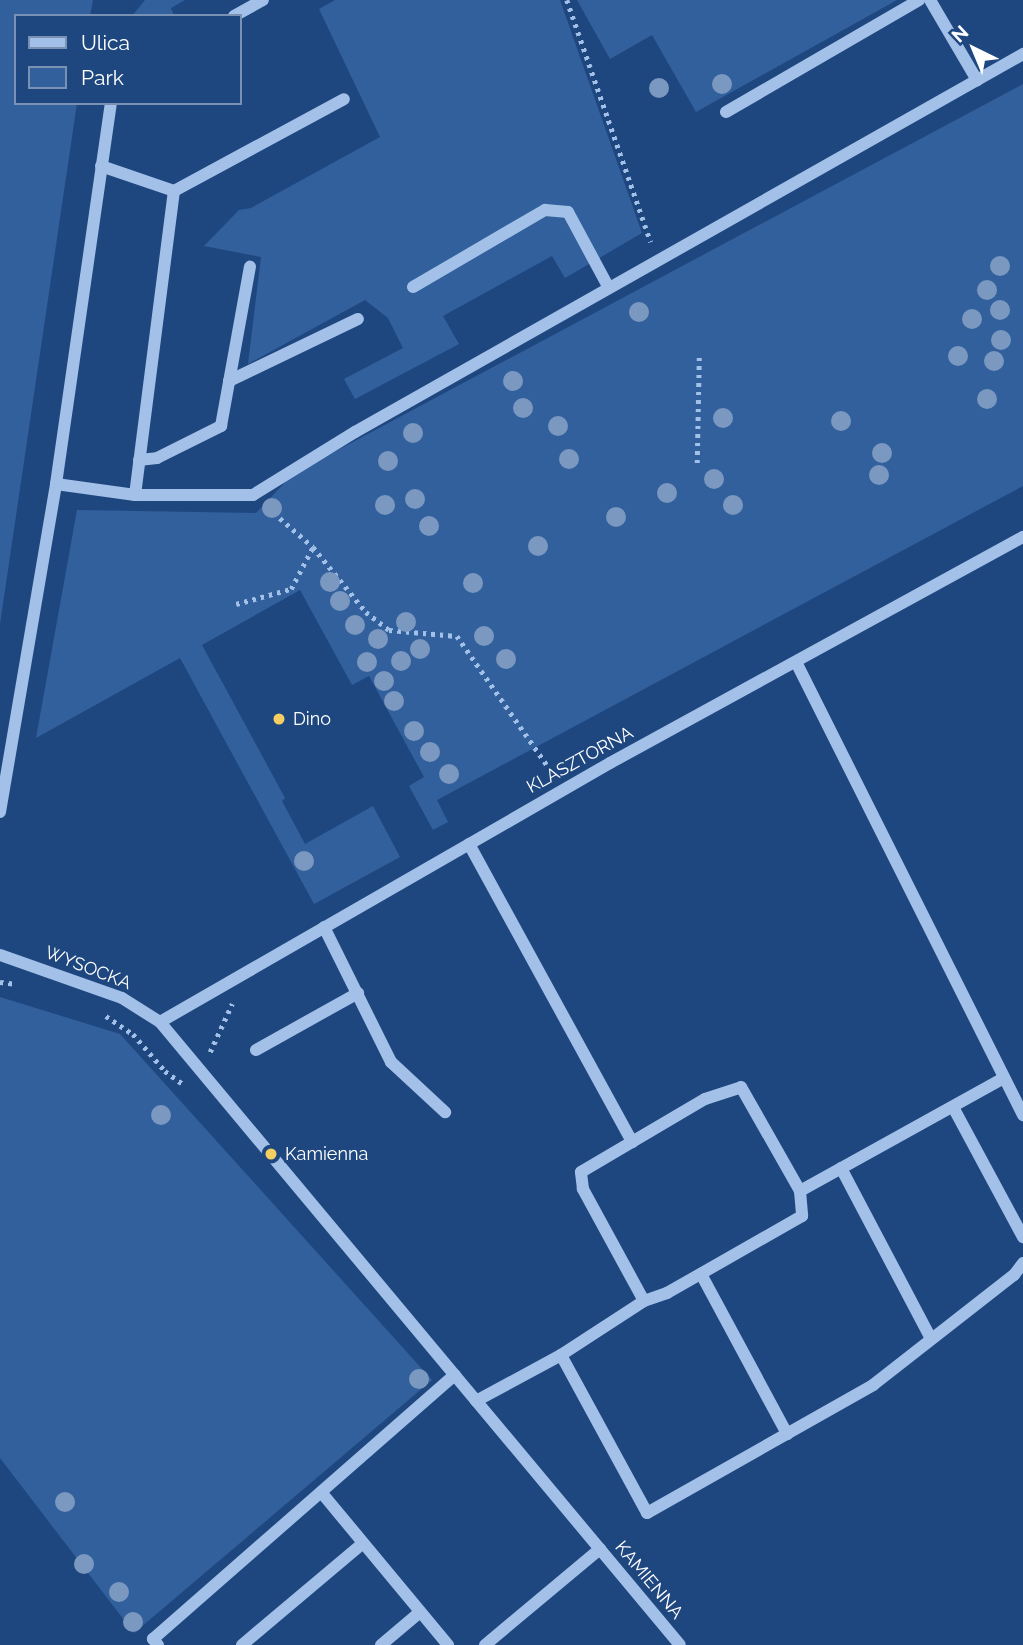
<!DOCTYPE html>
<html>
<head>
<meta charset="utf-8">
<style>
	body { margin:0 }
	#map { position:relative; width:1023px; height:1645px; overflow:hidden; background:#1f477f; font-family:Raleway,sans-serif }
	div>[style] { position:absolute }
	.green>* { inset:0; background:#32609d }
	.path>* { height:4.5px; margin-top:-2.25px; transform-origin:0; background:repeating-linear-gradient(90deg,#a3c1e8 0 3.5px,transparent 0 8.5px) }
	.minor>* { height:12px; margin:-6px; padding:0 6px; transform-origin:6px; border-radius:6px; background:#a3c1e8 }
	.trees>* { width:20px; height:20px; margin:-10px; border-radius:50%; background:#7b98c0 }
	.dots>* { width:19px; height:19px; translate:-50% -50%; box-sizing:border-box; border:4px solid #1f477f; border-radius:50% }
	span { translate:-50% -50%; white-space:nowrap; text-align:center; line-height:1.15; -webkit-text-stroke:5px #1f477f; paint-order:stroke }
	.poi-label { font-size:18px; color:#fff }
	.left { translate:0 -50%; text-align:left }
	.street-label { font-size:18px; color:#fff }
	.legend { position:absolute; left:14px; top:14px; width:228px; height:91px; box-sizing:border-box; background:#1f477f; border:2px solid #7991b2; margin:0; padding:9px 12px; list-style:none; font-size:21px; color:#fff }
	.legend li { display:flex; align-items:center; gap:14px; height:35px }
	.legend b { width:35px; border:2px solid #7991b2 }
	.north { position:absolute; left:939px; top:14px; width:70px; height:70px; -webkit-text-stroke:5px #1f477f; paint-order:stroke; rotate:317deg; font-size:19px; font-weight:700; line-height:28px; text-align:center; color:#fff }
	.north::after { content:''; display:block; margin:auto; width:24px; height:32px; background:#fff; clip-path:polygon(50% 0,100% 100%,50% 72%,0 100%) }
</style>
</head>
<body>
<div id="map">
	<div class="green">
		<div style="clip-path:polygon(0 0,93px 0,90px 16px,16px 16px,16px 103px,77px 103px,0 624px)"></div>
		<div style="clip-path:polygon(145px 0,185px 0,171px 8px,174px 16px,132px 16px)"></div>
		<div style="clip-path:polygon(335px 0,560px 0,642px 233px,565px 278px,552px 256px,443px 316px,459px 344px,355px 399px,344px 379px,403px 348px,388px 318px,365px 300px,248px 364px,261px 257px,204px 246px,239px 210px,251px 208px,380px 137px,319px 9px)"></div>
		<div style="clip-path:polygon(577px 0,897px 0,696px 112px,652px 35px,610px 59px)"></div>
		<div style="clip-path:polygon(1023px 84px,1023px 486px,437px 800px,448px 822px,433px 830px,409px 786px,424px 777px,369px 676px,352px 685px,300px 590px,202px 645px,285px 798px,282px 801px,305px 844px,373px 806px,400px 857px,314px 904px,180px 658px,36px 738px,77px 510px,256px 513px,293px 474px)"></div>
		<div style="clip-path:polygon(0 997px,120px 1034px,432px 1380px,134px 1633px,0 1458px)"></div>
	</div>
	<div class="path">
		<div style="left:567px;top:0;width:256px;rotate:70.9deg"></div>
		<div style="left:697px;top:463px;width:106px;rotate:-88.9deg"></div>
		<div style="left:267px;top:507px;width:61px;rotate:41deg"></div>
		<div style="left:313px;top:547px;width:84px;rotate:50.8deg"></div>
		<div style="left:366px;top:612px;width:29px;rotate:38deg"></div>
		<div style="left:389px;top:630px;width:68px;rotate:5deg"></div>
		<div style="left:457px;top:636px;width:169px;rotate:55.1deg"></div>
		<div style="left:236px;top:604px;width:57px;rotate:-15.3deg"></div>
		<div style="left:291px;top:589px;width:47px;rotate:-62.4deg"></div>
		<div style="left:0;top:982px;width:17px;rotate:7deg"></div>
		<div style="left:106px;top:1016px;width:32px;rotate:34deg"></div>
		<div style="left:133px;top:1034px;width:49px;rotate:49.1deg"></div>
		<div style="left:165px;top:1071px;width:22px;rotate:36deg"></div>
		<div style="left:210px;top:1052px;width:53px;rotate:-65.4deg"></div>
	</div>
	<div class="minor">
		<div style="left:930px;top:0;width:93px;rotate:59.6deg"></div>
		<div style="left:234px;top:16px;width:33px;rotate:-29deg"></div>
		<div style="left:726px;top:112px;width:223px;rotate:-30.1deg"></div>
		<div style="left:101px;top:166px;width:77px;rotate:18.9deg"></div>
		<div style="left:174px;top:191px;width:193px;rotate:-28.4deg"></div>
		<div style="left:413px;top:287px;width:153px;rotate:-30.3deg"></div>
		<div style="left:545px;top:210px;width:23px;rotate:5deg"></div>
		<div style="left:568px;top:212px;width:86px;rotate:61.7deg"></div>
		<div style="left:229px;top:381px;width:143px;rotate:-25.7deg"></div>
		<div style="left:139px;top:460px;width:18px;rotate:-6deg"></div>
		<div style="left:157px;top:458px;width:72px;rotate:-26.6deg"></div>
		<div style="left:221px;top:426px;width:162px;rotate:-79.7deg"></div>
		<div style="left:56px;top:484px;width:80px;rotate:7.9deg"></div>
		<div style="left:135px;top:495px;width:118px"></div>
		<div style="left:253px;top:495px;width:120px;rotate:-31.7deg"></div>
		<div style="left:355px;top:432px;width:768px;rotate:-29.5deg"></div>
		<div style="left:135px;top:495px;width:306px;rotate:-82.7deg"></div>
		<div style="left:796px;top:662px;width:507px;rotate:63.38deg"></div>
		<div style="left:0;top:812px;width:333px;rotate:-80.3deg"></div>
		<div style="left:56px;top:484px;width:385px;rotate:-81.8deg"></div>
		<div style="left:469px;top:844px;width:340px;rotate:61.3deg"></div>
		<div style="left:324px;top:927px;width:151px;rotate:63.6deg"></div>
		<div style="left:391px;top:1062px;width:74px;rotate:42.8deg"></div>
		<div style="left:0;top:955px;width:129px;rotate:19.4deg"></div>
		<div style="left:122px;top:998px;width:45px;rotate:32.3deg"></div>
		<div style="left:160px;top:1022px;width:811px;rotate:50.15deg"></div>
		<div style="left:160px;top:1022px;width:519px;rotate:-29.92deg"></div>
		<div style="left:610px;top:763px;width:471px;rotate:-28.7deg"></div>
		<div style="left:256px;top:1050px;width:117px;rotate:-29.2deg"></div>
		<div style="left:953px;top:1107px;width:148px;rotate:61.7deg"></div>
		<div style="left:841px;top:1168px;width:193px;rotate:62.2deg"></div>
		<div style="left:800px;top:1191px;width:25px;rotate:85deg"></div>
		<div style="left:802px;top:1216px;width:155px;rotate:150.3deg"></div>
		<div style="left:667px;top:1293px;width:24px;rotate:161deg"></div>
		<div style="left:644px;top:1301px;width:128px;rotate:-118.6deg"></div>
		<div style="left:583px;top:1189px;width:17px;rotate:-97deg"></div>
		<div style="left:581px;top:1172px;width:144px;rotate:-30.5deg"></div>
		<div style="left:705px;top:1099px;width:38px;rotate:-18deg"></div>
		<div style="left:741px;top:1087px;width:120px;rotate:60.4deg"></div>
		<div style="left:800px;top:1191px;width:231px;rotate:-29deg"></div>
		<div style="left:701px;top:1274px;width:182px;rotate:61.7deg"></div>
		<div style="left:644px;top:1301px;width:99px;rotate:147deg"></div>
		<div style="left:561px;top:1355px;width:180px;rotate:61.4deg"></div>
		<div style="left:647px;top:1513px;width:260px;rotate:-29.5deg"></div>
		<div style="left:873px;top:1385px;width:179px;rotate:-38deg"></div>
		<div style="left:1014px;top:1275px;width:15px;rotate:-53deg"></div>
		<div style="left:476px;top:1401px;width:97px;rotate:-28.4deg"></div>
		<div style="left:321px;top:1492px;width:199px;rotate:50.3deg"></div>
		<div style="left:158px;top:1645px;width:8px;rotate:-130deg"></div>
		<div style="left:153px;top:1639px;width:401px;rotate:-41.2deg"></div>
		<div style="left:242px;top:1645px;width:158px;rotate:-40.1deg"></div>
		<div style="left:381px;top:1645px;width:51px;rotate:-40.2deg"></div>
		<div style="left:485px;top:1645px;width:150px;rotate:-39.9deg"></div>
	</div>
	<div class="trees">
		<div style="left:722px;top:84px"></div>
		<div style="left:659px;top:88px"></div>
		<div style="left:1000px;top:266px"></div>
		<div style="left:987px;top:290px"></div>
		<div style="left:1000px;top:310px"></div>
		<div style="left:639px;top:312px"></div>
		<div style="left:972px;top:319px"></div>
		<div style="left:1001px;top:340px"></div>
		<div style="left:958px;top:356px"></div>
		<div style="left:994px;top:361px"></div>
		<div style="left:513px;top:381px"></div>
		<div style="left:987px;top:399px"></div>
		<div style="left:523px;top:408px"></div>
		<div style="left:723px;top:418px"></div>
		<div style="left:841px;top:421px"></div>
		<div style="left:558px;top:426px"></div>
		<div style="left:413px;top:433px"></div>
		<div style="left:882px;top:453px"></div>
		<div style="left:569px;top:459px"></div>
		<div style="left:388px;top:461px"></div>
		<div style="left:879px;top:475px"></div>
		<div style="left:714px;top:479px"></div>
		<div style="left:667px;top:493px"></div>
		<div style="left:415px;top:499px"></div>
		<div style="left:385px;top:505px"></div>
		<div style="left:733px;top:505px"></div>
		<div style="left:272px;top:508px"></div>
		<div style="left:616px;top:517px"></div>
		<div style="left:429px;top:526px"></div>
		<div style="left:538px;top:546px"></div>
		<div style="left:330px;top:582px"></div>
		<div style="left:473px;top:583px"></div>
		<div style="left:340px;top:601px"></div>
		<div style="left:406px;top:622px"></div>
		<div style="left:355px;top:625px"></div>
		<div style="left:484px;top:636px"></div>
		<div style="left:378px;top:639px"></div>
		<div style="left:420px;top:649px"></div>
		<div style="left:506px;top:659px"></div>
		<div style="left:401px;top:661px"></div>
		<div style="left:367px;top:662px"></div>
		<div style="left:384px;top:681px"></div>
		<div style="left:394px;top:701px"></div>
		<div style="left:414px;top:731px"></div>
		<div style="left:430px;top:752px"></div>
		<div style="left:449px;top:774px"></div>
		<div style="left:304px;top:861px"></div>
		<div style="left:161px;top:1115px"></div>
		<div style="left:419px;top:1379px"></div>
		<div style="left:65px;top:1502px"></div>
		<div style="left:84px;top:1564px"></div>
		<div style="left:119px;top:1592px"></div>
		<div style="left:133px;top:1622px"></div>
	</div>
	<div class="dots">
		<div style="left:279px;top:719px;background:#f6cf63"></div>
		<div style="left:271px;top:1154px;background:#f6cf63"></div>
	</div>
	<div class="poi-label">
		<span class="left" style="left:293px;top:719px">Dino</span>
		<span class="left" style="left:285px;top:1154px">Kamienna</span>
	</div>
	<div class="street-label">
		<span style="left:580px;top:760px;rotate:-29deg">KLASZTORNA</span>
		<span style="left:88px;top:968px;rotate:21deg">WYSOCKA</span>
		<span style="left:649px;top:1580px;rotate:50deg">KAMIENNA</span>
	</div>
	<ul class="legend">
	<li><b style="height:9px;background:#a3c1e8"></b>Ulica</li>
	<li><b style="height:19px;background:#32609d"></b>Park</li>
	</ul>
	<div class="north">N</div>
</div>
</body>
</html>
